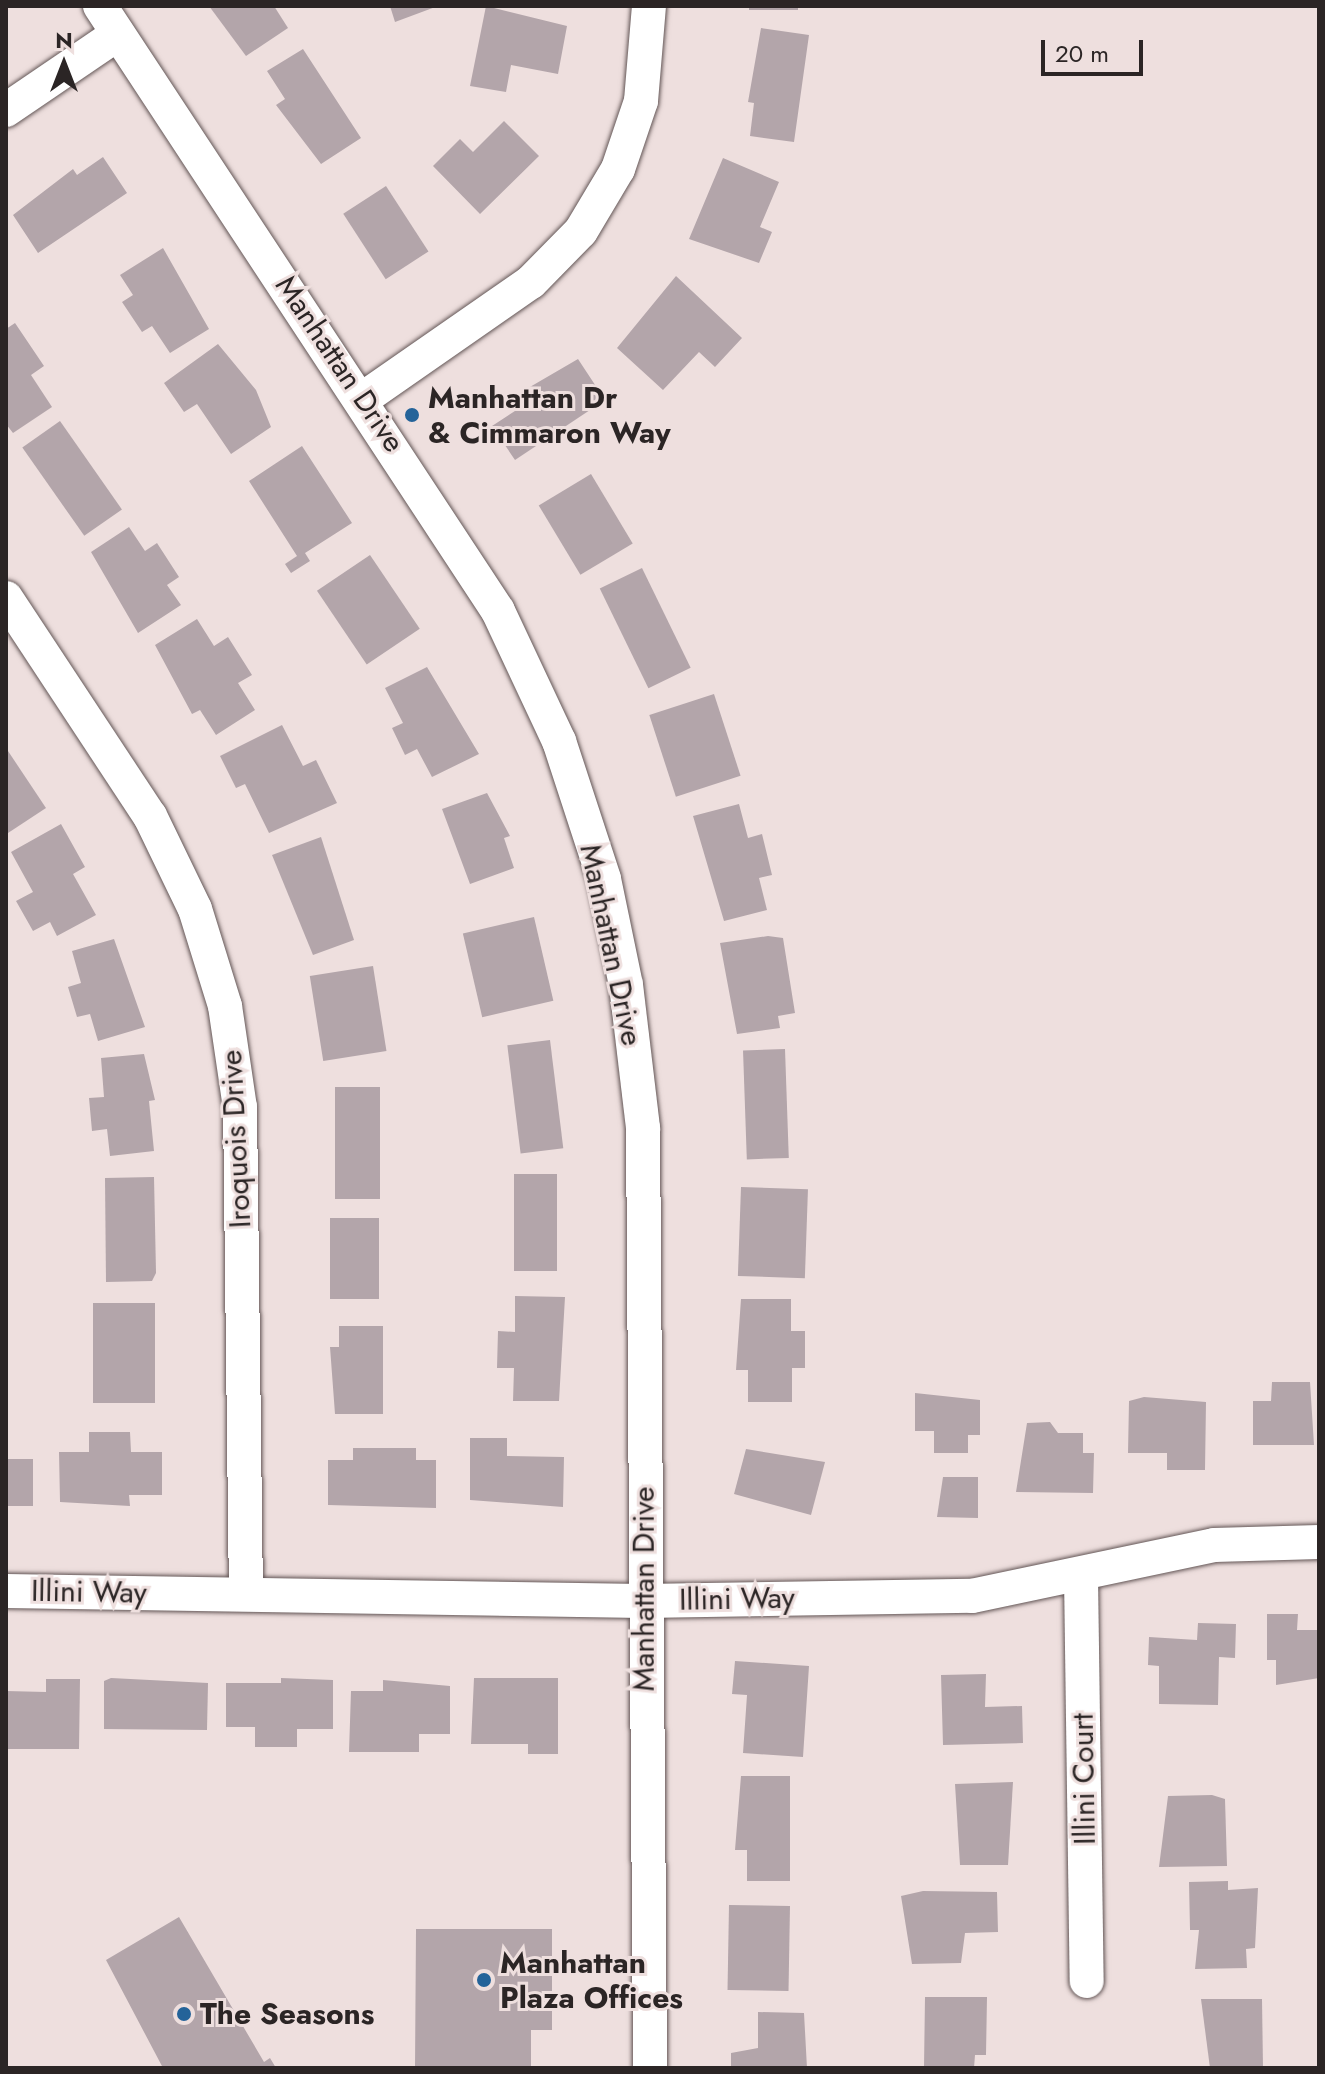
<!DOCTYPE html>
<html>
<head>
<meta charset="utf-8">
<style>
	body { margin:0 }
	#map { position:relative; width:1325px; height:2074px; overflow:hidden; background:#eedfde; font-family:Jost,sans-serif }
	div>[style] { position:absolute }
	.building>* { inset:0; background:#b3a5aa; transform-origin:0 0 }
	.roads { filter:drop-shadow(0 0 2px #635656) drop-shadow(0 0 2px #635656) }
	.minor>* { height:34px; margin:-17px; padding:0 17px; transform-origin:17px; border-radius:17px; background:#fff }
	.dots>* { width:22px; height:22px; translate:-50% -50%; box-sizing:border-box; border:4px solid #eedfde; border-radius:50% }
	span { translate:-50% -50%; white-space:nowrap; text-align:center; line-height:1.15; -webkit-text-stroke:6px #eedfde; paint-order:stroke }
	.street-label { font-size:30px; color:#2b2525 }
	.poi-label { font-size:30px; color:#2b2525; font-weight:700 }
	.left { translate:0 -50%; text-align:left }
	.frame { position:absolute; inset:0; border:8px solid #2b2525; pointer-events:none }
	.north { position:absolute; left:24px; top:24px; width:80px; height:80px; -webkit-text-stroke:6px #eedfde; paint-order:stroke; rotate:0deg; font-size:22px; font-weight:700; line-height:32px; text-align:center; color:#2b2525 }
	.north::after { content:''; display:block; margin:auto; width:28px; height:36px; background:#2b2525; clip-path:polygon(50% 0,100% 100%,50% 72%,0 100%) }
	.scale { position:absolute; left:1041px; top:40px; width:102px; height:36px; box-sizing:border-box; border:4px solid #2b2525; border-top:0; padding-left:10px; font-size:24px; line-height:28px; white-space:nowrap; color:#2b2525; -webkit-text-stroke:6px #eedfde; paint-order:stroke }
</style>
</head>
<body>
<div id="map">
	<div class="building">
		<div style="clip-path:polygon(209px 6px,274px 6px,288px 28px,246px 56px)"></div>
		<div style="clip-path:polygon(390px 6px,438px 6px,395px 22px)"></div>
		<div style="clip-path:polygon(486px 6px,567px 26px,558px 74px,511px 65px,506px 92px,470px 86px)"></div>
		<div style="left:749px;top:6px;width:49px;height:4px"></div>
		<div style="clip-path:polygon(761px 28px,809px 35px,794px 142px,750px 136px,754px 103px,748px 102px)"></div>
		<div style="clip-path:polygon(303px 49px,361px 138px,321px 164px,276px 105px,285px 99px,267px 71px)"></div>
		<div style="clip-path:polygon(504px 121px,539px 156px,480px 214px,433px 166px,460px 139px,473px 152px)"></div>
		<div style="clip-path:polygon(103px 157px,127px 193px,38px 253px,13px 215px,73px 169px,77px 175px)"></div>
		<div style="clip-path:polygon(723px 158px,779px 182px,760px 227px,772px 232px,759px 263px,689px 239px)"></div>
		<div style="left:386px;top:186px;width:78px;height:51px;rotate:57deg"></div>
		<div style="clip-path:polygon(163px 248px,209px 329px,170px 353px,152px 326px,142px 332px,122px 302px,133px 295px,120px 275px)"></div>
		<div style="clip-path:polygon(676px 276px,742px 338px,715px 367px,699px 352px,663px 390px,617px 348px)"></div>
		<div style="clip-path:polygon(15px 323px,44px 366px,31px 375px,52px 407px,13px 433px,6px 424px,6px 329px)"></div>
		<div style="clip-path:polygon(218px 344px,256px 390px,271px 427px,231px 454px,197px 404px,184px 412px,164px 383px)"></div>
		<div style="clip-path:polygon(578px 359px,605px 400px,515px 460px,492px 426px,518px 409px,511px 398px)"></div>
		<div style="left:60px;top:421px;width:108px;height:46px;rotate:55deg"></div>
		<div style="clip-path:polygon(302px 446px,352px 523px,305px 553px,310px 561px,291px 573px,285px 564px,297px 556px,249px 481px)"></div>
		<div style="left:591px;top:474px;width:81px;height:61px;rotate:59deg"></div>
		<div style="clip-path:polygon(129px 527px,145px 551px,157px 543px,179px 577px,167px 585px,181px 605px,138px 633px,91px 552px)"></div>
		<div style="left:370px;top:555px;width:89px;height:64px;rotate:56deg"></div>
		<div style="left:642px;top:568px;width:111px;height:47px;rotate:64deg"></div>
		<div style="clip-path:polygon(197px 619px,214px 646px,228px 637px,252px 675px,238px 683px,255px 710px,216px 735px,200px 710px,192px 714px,155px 645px)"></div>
		<div style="clip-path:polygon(427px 667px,479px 754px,432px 777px,417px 749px,405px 755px,392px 728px,403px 723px,385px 688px)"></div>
		<div style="left:714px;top:694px;width:86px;height:68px;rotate:72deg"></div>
		<div style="clip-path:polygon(282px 725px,303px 766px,316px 760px,337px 803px,269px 833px,245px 784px,236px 788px,220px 756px)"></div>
		<div style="clip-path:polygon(6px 748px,46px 808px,8px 833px,6px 830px)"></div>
		<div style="clip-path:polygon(487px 793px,510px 836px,504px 838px,514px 868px,470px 884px,442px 809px)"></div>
		<div style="clip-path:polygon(739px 804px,748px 838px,762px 834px,772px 875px,759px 878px,767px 910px,724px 921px,693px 816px)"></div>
		<div style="clip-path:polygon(61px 824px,85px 867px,73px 874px,96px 915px,57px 936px,50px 922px,33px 931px,16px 901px,33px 892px,11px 852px)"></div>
		<div style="clip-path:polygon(321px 837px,354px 940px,313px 955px,272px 855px)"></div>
		<div style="left:534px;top:917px;width:86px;height:73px;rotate:77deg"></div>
		<div style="clip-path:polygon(768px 936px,783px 938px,795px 1013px,778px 1016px,780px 1028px,737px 1034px,720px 943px)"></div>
		<div style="clip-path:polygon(114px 939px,145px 1027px,98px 1041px,90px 1014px,77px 1017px,68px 987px,81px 983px,72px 951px)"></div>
		<div style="left:373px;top:966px;width:86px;height:64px;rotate:81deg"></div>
		<div style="left:550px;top:1040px;width:109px;height:43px;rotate:83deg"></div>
		<div style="left:785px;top:1049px;width:109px;height:42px;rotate:88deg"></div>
		<div style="clip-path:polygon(144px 1054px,155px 1100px,149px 1101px,154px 1151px,110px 1156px,107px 1129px,92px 1131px,89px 1098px,104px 1097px,101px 1058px)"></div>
		<div style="left:335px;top:1087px;width:45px;height:112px"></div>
		<div style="left:514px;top:1174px;width:43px;height:97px"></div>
		<div style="clip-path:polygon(154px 1177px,156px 1273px,152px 1281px,106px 1282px,105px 1178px)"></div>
		<div style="left:741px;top:1187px;width:67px;height:89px;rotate:2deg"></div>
		<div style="left:379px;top:1218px;width:81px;height:49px;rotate:90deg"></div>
		<div style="clip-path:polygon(515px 1296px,565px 1297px,559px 1401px,513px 1401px,514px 1368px,497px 1368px,498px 1331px,515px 1332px)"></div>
		<div style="clip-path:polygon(741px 1299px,791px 1299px,791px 1331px,805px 1331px,805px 1368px,792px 1368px,792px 1402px,748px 1402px,748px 1370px,736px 1370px)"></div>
		<div style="left:93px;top:1303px;width:62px;height:100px"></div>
		<div style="clip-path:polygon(339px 1326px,383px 1326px,383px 1414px,335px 1414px,330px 1347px,339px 1347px)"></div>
		<div style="clip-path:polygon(1272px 1382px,1310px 1382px,1314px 1445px,1253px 1445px,1253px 1401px,1271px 1401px)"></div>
		<div style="clip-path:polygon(915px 1393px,980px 1400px,980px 1435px,968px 1435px,968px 1453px,934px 1453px,934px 1431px,915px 1431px)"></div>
		<div style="clip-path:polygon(1144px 1397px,1206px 1402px,1205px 1470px,1167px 1470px,1167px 1453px,1128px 1453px,1129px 1401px)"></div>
		<div style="clip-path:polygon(1050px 1422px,1058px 1433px,1083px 1433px,1083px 1453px,1094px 1453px,1093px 1493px,1016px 1492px,1027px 1423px)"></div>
		<div style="clip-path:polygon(89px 1432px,130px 1432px,131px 1452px,162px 1452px,162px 1495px,129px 1495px,130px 1506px,60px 1502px,59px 1452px,89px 1452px)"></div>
		<div style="clip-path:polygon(470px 1438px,507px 1438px,507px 1456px,564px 1457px,563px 1507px,470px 1500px)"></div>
		<div style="clip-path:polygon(353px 1448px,416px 1448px,416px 1460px,436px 1460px,436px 1508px,328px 1505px,328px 1460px,353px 1460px)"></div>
		<div style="clip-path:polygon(746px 1449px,825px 1462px,811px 1515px,734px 1494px)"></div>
		<div style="left:6px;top:1459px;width:27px;height:47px"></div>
		<div style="clip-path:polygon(943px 1477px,978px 1477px,978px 1518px,937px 1517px)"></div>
		<div style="clip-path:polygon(1267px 1614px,1298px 1614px,1297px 1630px,1319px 1630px,1319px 1678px,1276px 1685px,1276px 1660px,1267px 1660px)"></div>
		<div style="clip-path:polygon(1198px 1623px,1236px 1624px,1235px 1658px,1219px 1657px,1218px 1705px,1159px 1704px,1159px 1666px,1148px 1665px,1149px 1637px,1197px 1640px)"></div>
		<div style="clip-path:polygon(735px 1661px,809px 1666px,803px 1757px,743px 1753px,747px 1695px,732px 1694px)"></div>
		<div style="clip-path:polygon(986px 1674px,985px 1707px,1022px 1706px,1023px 1743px,943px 1745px,941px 1675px)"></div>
		<div style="clip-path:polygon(111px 1678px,208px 1683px,207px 1730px,104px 1729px,104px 1681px)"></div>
		<div style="clip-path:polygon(281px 1678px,333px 1680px,333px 1729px,297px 1729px,297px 1747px,255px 1747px,255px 1727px,226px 1727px,226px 1683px,281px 1683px)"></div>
		<div style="clip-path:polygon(474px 1678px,558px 1678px,558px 1754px,528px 1754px,528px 1744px,471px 1744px)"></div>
		<div style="clip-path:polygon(46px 1679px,80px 1679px,79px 1749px,6px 1749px,6px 1691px,46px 1692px)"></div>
		<div style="clip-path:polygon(383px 1680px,450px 1686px,450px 1734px,419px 1734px,419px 1752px,349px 1752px,351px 1691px,383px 1691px)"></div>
		<div style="clip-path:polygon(741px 1776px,790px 1776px,790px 1881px,747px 1881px,747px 1850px,735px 1850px)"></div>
		<div style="clip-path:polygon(1013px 1782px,1008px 1865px,960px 1865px,955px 1784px)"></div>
		<div style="clip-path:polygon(1212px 1795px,1225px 1799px,1227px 1866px,1159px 1867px,1168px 1796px)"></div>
		<div style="clip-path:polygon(1228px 1881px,1228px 1890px,1258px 1888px,1255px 1948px,1246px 1949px,1247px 1968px,1195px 1969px,1199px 1930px,1190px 1930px,1189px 1882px)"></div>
		<div style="clip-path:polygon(923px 1891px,997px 1892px,998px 1932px,965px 1933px,961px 1963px,912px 1964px,901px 1896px)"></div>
		<div style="left:729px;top:1905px;width:61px;height:85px;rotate:1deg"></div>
		<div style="clip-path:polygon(179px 1917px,264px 2062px,270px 2058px,276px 2068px,163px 2068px,106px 1960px)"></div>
		<div style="clip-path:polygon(416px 1929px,552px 1929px,552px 2030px,531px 2030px,531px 2068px,415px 2068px)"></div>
		<div style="clip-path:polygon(925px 1997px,987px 1997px,986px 2055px,975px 2055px,974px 2068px,924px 2068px)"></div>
		<div style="clip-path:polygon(1201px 1999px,1262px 1999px,1263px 2068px,1210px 2068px)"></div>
		<div style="clip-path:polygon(758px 2012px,804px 2013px,807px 2068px,731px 2068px,731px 2053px,758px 2048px)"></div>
	</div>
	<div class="roads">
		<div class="minor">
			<div style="left:100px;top:6px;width:724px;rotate:56.66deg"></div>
			<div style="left:498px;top:611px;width:144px;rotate:64.9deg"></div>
			<div style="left:559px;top:741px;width:145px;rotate:71.9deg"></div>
			<div style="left:604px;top:879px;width:108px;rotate:78.3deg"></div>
			<div style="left:626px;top:985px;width:144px;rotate:83.2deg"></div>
			<div style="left:643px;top:1128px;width:940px;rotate:89.57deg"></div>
			<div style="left:6px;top:110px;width:135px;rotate:-34.2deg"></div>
			<div style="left:364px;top:398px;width:203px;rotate:-34.8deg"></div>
			<div style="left:531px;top:282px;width:71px;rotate:-45.6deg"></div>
			<div style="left:581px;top:231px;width:72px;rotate:-59.2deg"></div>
			<div style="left:618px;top:169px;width:72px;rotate:-71.3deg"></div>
			<div style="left:641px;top:101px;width:95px;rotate:-85.2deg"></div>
			<div style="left:6px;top:598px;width:261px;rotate:56.6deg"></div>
			<div style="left:150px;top:816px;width:103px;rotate:64.2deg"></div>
			<div style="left:195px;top:909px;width:102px;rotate:72.8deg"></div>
			<div style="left:225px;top:1006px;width:102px;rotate:81.6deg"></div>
			<div style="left:240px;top:1107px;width:487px;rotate:89.3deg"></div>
			<div style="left:1081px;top:1576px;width:405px;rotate:89.2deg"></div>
			<div style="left:6px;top:1591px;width:637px;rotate:0.9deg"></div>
			<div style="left:643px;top:1601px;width:329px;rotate:-0.9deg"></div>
			<div style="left:972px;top:1596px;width:247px;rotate:-11.9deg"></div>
			<div style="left:1214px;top:1545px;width:105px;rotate:-1.6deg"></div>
		</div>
	</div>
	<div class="dots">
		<div style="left:412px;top:415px;background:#246399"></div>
		<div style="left:484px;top:1980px;background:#246399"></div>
		<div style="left:184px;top:2014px;background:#246399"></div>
	</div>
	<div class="street-label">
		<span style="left:340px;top:364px;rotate:56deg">Manhattan Drive</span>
		<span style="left:611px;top:945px;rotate:78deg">Manhattan Drive</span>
		<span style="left:236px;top:1139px;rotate:-93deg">Iroquois Drive</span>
		<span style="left:644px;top:1589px;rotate:-90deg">Manhattan Drive</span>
		<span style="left:89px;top:1592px;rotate:1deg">Illini Way</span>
		<span style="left:737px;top:1599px;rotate:-1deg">Illini Way</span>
		<span style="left:1084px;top:1779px;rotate:-91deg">Illini Court</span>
	</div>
	<div class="poi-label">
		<span class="left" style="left:428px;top:415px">Manhattan Dr<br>&amp; Cimmaron Way</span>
		<span class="left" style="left:500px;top:1980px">Manhattan<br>Plaza Offices</span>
		<span class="left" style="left:200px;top:2014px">The Seasons</span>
	</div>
	<div class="frame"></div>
	<div class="north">N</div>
	<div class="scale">20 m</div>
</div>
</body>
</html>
